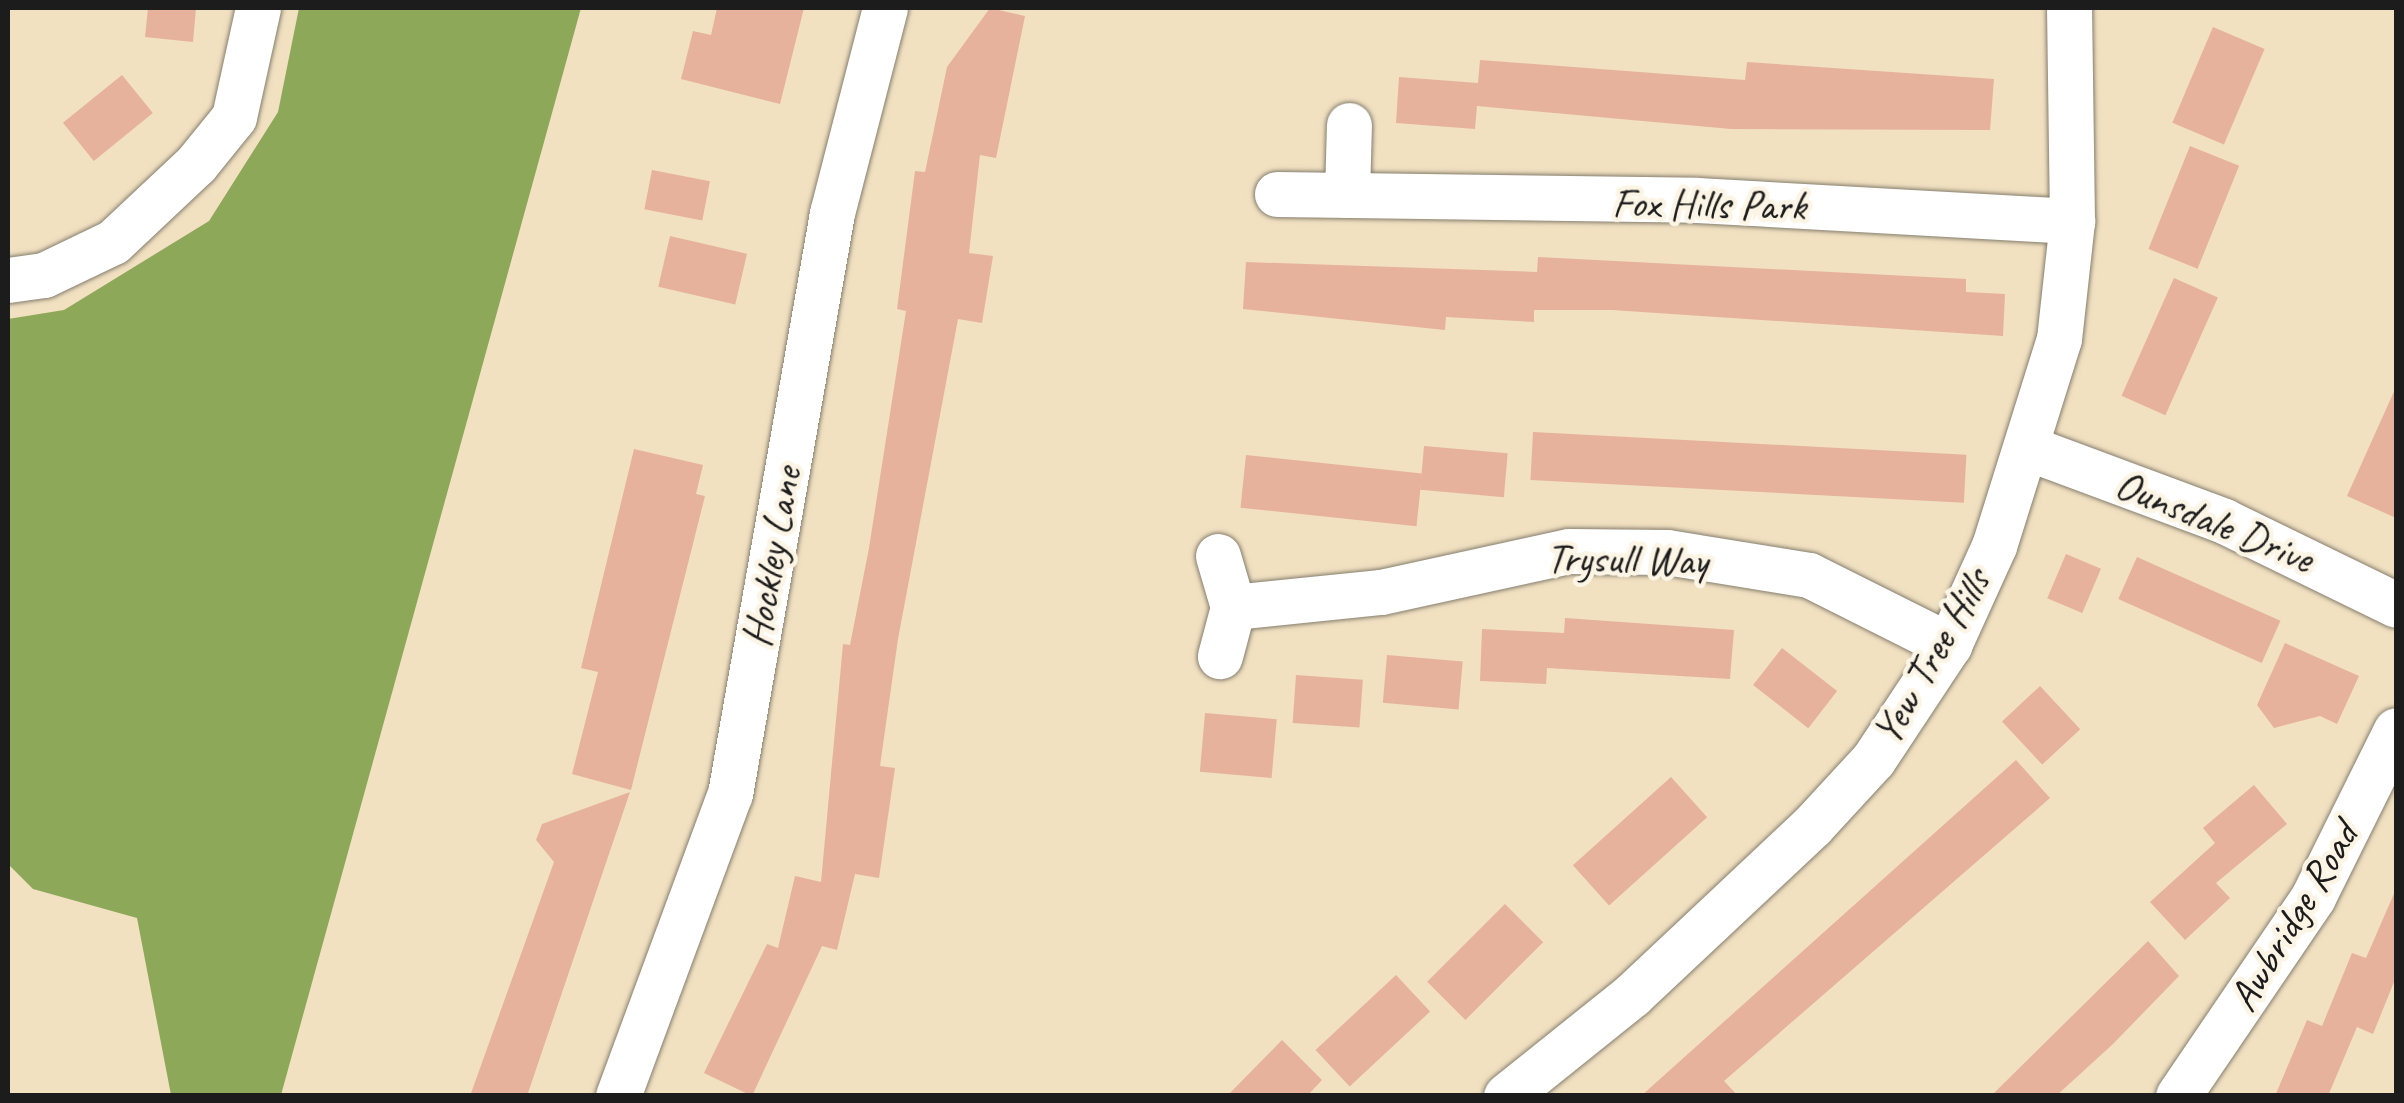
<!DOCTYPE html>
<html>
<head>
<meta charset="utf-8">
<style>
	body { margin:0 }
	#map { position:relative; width:2404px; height:1103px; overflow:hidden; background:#f1e1c1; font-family:Caveat,sans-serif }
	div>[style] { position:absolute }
	.forest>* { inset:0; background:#8ea85a }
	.building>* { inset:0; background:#e6b29c; transform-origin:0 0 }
	.roads { filter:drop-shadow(0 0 2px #867e6e) drop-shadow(0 0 2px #867e6e) }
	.minor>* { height:45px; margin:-22.5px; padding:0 22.5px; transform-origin:22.5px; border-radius:22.5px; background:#fff }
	span { translate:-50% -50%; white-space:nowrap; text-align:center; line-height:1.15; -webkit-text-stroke:9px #fcf5e5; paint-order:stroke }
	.street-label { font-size:42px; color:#1c1c1c }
	.frame { position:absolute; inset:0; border:10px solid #1c1c1c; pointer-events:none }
</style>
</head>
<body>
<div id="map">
	<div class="forest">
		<div style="clip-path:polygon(299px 8px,581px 8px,281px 1095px,171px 1095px,137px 918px,33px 889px,8px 864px,8px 319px,64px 310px,209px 221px,278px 112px)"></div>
	</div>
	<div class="building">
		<div style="clip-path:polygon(148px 8px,196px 8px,193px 42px,145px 37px)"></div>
		<div style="clip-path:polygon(717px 8px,804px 8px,780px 104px,681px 79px,693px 31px,711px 35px)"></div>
		<div style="clip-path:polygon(990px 8px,1025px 16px,996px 158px,980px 155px,969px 253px,993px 256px,982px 323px,958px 319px,898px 639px,880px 766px,895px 768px,879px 878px,855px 874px,837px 950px,822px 946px,752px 1096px,704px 1073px,767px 944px,778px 948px,795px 876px,821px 882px,843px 644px,850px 645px,869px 548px,906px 311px,897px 309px,915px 171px,925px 172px,947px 67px)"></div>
		<div style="left:2213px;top:27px;width:56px;height:104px;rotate:23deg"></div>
		<div style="clip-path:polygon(1480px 60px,1745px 80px,1747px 62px,1994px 79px,1990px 130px,1731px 129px,1477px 106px,1475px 129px,1396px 123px,1399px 77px,1478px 83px)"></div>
		<div style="left:122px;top:75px;width:49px;height:76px;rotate:51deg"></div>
		<div style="left:2190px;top:146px;width:53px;height:111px;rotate:22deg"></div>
		<div style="left:652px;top:170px;width:59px;height:40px;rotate:11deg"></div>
		<div style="left:670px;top:236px;width:79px;height:52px;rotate:13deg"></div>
		<div style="clip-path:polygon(1538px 257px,1966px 279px,1966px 292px,2005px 294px,2003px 336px,1612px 310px,1534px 310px,1534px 322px,1446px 317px,1445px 330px,1243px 309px,1246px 262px,1537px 272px)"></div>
		<div style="left:2174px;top:278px;width:48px;height:129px;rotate:24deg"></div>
		<div style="clip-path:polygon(2396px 387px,2396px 518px,2347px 496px)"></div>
		<div style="left:1533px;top:432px;width:434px;height:48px;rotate:3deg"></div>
		<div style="left:1424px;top:446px;width:84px;height:44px;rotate:5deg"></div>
		<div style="clip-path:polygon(634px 449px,703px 465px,696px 494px,705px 496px,631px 790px,572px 774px,598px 672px,581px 668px)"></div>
		<div style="left:1246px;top:455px;width:177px;height:53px;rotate:6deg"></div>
		<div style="left:2066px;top:554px;width:38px;height:48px;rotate:23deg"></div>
		<div style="left:2137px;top:557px;width:157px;height:46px;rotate:24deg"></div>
		<div style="clip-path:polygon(1565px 618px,1734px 630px,1730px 679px,1547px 668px,1546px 684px,1480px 681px,1482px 629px,1564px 633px)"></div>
		<div style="clip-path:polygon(2285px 643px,2359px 676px,2337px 724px,2320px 716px,2274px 728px,2257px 705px)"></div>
		<div style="left:1782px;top:648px;width:70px;height:47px;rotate:38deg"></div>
		<div style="left:1387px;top:655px;width:76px;height:48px;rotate:5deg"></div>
		<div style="left:1296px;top:675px;width:67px;height:48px;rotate:4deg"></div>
		<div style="left:2040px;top:686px;width:59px;height:52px;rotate:47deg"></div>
		<div style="left:1205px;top:713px;width:72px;height:59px;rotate:5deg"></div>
		<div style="clip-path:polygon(2016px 760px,2050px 798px,1724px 1081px,1738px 1096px,1641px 1096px)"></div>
		<div style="left:1671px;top:777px;width:54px;height:132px;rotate:48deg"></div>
		<div style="clip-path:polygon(2254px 785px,2287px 824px,2216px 883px,2230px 898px,2185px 940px,2150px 902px,2215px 843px,2203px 828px)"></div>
		<div style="clip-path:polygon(630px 792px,527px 1096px,470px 1096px,554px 862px,536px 840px,542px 824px)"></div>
		<div style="clip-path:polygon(2396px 889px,2396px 977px,2373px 1034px,2357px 1027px,2328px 1096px,2275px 1096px,2307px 1020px,2322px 1026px,2352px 953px,2366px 958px)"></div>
		<div style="left:1505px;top:904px;width:54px;height:110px;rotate:45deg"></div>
		<div style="clip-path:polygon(2148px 941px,2179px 976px,2113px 1044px,2056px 1096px,1991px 1096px)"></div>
		<div style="left:1396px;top:975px;width:50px;height:110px;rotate:47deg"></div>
		<div style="clip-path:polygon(1282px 1040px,1322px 1080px,1307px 1096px,1227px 1096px)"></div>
	</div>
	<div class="roads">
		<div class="minor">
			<div style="left:1277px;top:194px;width:420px;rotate:0.8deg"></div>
			<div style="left:1697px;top:200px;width:376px;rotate:3.2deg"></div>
			<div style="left:1347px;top:195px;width:70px;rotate:-88.4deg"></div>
			<div style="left:8px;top:280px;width:36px;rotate:-8deg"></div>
			<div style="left:44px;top:275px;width:76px;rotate:-25.6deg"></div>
			<div style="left:113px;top:242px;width:114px;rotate:-43.2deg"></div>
			<div style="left:196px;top:164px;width:60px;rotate:-51deg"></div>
			<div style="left:234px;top:117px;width:112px;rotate:-77.6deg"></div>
			<div style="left:2028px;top:448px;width:209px;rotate:20.4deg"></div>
			<div style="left:2224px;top:521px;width:191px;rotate:26deg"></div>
			<div style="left:1218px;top:556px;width:53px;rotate:73.6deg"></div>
			<div style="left:1233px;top:607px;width:51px;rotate:104.9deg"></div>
			<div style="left:1233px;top:607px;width:149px;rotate:-5.8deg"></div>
			<div style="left:1381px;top:592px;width:192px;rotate:-12.3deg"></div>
			<div style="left:1569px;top:551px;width:98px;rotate:0.6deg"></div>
			<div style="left:1667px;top:552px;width:144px;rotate:9.2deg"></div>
			<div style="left:1809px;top:575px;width:157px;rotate:26.6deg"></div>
			<div style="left:618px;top:1096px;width:322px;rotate:-69.7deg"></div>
			<div style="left:730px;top:794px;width:590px;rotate:-80.04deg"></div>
			<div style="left:832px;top:213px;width:212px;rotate:-75.5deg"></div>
			<div style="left:1506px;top:1096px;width:161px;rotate:-38.7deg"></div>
			<div style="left:1632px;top:995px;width:247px;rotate:-43.2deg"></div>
			<div style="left:1812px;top:826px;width:90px;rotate:-47.3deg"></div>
			<div style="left:1873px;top:760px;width:138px;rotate:-56.5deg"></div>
			<div style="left:1949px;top:645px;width:109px;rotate:-65.6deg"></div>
			<div style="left:1994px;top:546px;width:217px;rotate:-72.6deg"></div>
			<div style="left:2059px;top:339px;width:119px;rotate:-83.7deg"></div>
			<div style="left:2072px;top:221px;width:213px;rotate:-90.8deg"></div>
			<div style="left:2178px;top:1096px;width:240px;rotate:-55.8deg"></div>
			<div style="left:2313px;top:897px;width:186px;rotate:-63.6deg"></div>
		</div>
	</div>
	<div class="street-label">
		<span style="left:1709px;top:205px;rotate:1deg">Fox Hills Park</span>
		<span style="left:2214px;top:522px;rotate:22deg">Ounsdale Drive</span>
		<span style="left:772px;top:557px;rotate:-80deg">Hockley Lane</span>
		<span style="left:1627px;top:560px;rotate:1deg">Trysull Way</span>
		<span style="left:1932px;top:657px;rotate:-60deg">Yew Tree Hills</span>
		<span style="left:2294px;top:917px;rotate:-59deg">Awbridge Road</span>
	</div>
	<div class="frame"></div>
</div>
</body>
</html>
